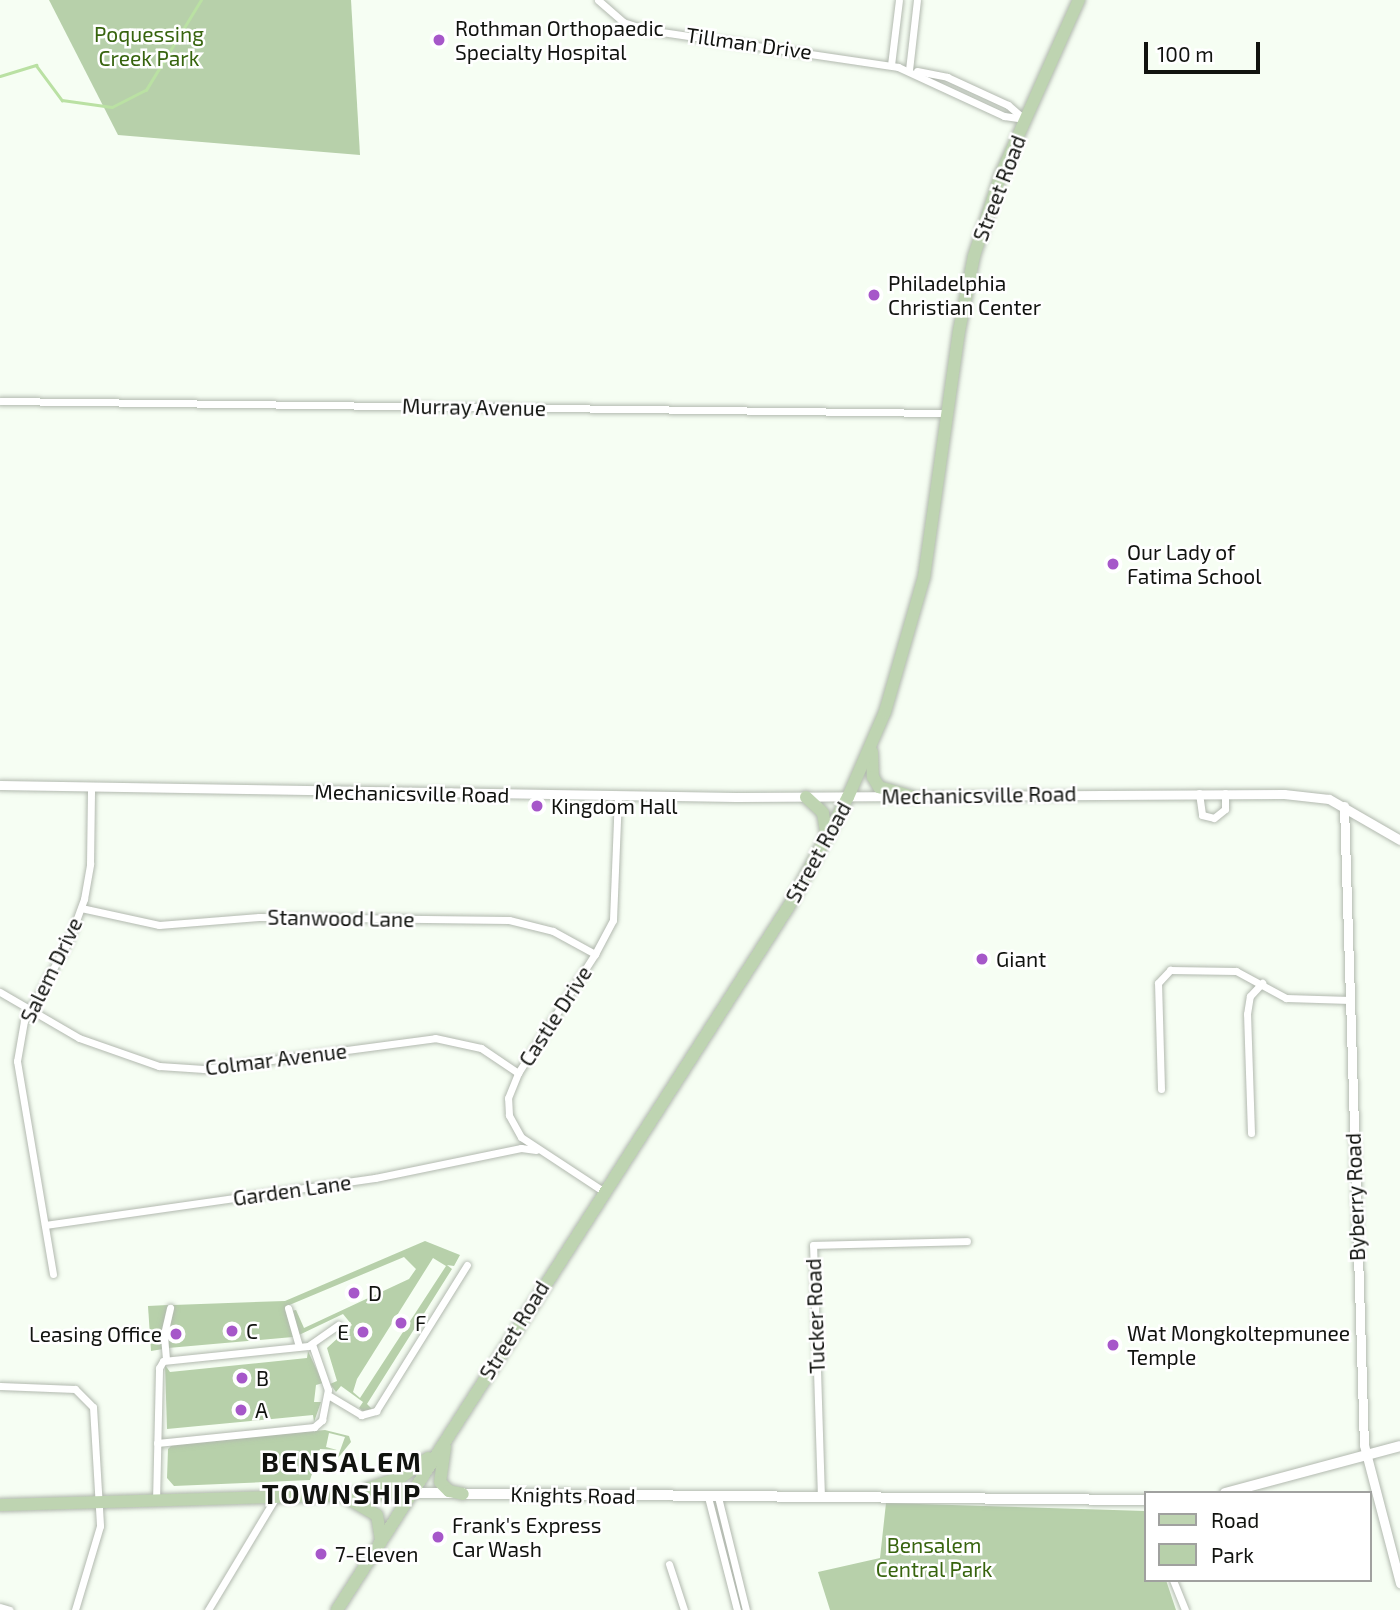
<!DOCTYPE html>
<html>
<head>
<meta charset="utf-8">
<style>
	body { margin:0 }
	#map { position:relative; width:1400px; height:1610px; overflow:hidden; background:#f6fef3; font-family:"Exo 2",sans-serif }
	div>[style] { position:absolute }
	.green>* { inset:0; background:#b7d0aa }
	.stream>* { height:2.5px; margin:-1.25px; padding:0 1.25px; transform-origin:1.25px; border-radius:1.25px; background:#bae1a3 }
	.roads { filter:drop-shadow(0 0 2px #b2b9af) drop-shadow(0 0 2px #b2b9af) }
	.minor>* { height:7px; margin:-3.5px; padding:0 3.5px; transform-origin:3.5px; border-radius:3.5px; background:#fff }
	.tertiary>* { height:9px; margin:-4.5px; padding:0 4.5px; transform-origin:4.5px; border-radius:4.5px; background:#fff }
	.secondary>* { height:10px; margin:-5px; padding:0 5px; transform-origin:5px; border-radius:5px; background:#fff }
	.primary>* { height:12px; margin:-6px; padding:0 6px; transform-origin:6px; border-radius:6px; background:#bed4b1 }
	.dots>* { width:19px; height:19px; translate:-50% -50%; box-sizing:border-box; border:4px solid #fff; border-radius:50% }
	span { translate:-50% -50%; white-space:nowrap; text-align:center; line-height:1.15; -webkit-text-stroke:5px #fff; paint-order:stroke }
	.poi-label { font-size:21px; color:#11130f }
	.left { translate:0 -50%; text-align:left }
	.right { translate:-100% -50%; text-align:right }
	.park-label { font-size:21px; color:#37640e }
	.street-label { font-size:21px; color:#11130f }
	.district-label { font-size:28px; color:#11130f; font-weight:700; letter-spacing:2px }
	.legend { position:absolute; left:1144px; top:1491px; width:228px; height:91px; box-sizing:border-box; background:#fff; border:2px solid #a0a19f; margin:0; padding:9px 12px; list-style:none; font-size:21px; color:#11130f }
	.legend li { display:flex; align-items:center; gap:14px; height:35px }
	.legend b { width:35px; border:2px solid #a0a19f }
	.scale { position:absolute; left:1144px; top:42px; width:116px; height:32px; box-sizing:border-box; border:4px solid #11130f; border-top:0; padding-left:9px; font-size:21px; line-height:24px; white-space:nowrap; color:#11130f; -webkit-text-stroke:5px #fff; paint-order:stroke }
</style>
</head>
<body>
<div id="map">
	<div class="green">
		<div style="clip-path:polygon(49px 0,351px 0,360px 155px,118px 135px)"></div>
		<div style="clip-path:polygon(evenodd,425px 1241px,460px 1255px,454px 1266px,447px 1265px,452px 1269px,367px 1404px,372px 1409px,363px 1411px,359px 1408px,363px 1402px,341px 1386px,336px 1392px,330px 1384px,337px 1381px,327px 1348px,352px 1325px,343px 1314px,299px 1335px,291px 1311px,296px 1310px,304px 1328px,409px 1279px,416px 1269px,404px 1257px,287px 1306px,293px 1337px,168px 1348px,173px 1305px,285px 1301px,425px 1241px,433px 1258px,446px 1266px,360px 1398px,353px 1392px,357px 1379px,433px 1258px)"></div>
		<div style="clip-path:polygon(168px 1305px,163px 1349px,151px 1351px,148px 1306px)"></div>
		<div style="clip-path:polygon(308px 1351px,323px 1383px,316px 1385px,314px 1402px,321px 1402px,314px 1422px,313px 1415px,167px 1429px,165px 1365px,170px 1372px,307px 1358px)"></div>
		<div style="clip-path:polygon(325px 1430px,349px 1436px,351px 1442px,337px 1459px,345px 1437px,329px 1433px,326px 1447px,337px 1450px,320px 1449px,310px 1480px,174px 1486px,167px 1478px,168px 1449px,173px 1444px)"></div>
		<div style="clip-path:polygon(886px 1503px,1146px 1511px,1146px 1580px,1166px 1580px,1176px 1610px,830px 1610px,818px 1572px,880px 1558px)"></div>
	</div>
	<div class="stream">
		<div style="left:0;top:76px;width:38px;rotate:-17deg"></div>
		<div style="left:36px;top:65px;width:44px;rotate:53.4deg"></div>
		<div style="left:62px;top:100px;width:50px;rotate:8deg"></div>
		<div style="left:112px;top:107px;width:38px;rotate:-27deg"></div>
		<div style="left:146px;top:90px;width:105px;rotate:-58.6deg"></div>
	</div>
	<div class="roads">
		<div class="minor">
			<div style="left:598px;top:0;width:33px;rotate:41deg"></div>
			<div style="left:623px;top:22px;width:26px;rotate:18deg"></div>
			<div style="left:648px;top:30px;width:253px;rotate:8.4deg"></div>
			<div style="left:898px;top:67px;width:117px;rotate:24.8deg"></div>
			<div style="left:1004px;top:116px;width:21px;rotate:8deg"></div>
			<div style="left:891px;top:65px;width:65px;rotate:-83deg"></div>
			<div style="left:909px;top:70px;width:70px;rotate:-83.5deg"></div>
			<div style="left:917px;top:71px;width:31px;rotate:11deg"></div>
			<div style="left:947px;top:77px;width:67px;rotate:24.7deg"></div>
			<div style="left:1008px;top:105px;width:20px;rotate:41deg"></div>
			<div style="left:0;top:401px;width:948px;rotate:0.73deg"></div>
			<div style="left:1199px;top:793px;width:22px;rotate:82deg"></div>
			<div style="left:1202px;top:815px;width:12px;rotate:14deg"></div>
			<div style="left:1214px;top:818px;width:14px;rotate:-39deg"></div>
			<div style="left:1225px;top:809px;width:16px;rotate:-90deg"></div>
			<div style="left:81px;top:908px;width:80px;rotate:12.3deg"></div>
			<div style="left:159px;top:925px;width:100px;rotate:-4.6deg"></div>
			<div style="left:259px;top:917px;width:250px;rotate:0.7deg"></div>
			<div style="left:509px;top:920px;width:45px;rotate:14deg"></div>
			<div style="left:553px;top:931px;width:48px;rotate:28.7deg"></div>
			<div style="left:0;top:992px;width:91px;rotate:30.2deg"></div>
			<div style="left:79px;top:1038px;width:85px;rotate:19.3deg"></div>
			<div style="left:159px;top:1066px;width:45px;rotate:3.8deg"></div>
			<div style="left:204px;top:1069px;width:233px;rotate:-7.6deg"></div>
			<div style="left:435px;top:1038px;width:47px;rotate:12.3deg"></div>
			<div style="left:481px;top:1048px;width:45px;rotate:34deg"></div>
			<div style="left:1161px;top:1089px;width:106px;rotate:-91.6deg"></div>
			<div style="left:1158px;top:983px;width:18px;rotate:-47deg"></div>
			<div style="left:1170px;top:970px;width:66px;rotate:0.9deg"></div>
			<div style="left:1236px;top:971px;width:57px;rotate:28.4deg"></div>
			<div style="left:1286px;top:998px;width:64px;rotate:1.8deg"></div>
			<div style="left:1251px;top:1133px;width:119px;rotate:-91.9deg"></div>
			<div style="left:1247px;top:1014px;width:18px;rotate:-81deg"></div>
			<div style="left:1250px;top:996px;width:18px;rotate:-47deg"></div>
			<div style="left:603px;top:1191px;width:98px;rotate:-146.6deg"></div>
			<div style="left:521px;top:1137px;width:25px;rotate:-119deg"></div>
			<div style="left:509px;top:1115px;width:17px;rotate:-93deg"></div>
			<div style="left:508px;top:1098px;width:27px;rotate:-68deg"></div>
			<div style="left:518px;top:1073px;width:142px;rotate:-57.1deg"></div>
			<div style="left:595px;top:954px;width:38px;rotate:-62deg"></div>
			<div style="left:613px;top:920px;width:124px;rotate:-87.7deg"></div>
			<div style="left:45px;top:1225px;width:333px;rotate:-8.1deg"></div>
			<div style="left:375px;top:1178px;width:149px;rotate:-11.6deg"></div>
			<div style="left:521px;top:1148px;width:15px;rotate:8deg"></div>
			<div style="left:53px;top:1274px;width:216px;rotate:-99.6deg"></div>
			<div style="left:17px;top:1061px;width:41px;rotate:-80.1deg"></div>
			<div style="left:24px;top:1021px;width:93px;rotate:-60.9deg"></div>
			<div style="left:69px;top:940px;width:44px;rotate:-69.9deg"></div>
			<div style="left:84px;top:899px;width:36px;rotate:-80deg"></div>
			<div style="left:90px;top:864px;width:76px;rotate:-89.2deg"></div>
			<div style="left:288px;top:1308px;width:40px;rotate:74deg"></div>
			<div style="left:166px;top:1359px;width:25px;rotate:-95deg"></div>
			<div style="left:164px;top:1334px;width:27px;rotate:-77deg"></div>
			<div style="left:0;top:1386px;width:75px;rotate:2.3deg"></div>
			<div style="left:75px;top:1389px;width:25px;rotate:45deg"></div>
			<div style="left:93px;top:1407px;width:119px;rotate:86.6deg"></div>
			<div style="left:100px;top:1526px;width:88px;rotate:106.6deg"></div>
			<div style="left:328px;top:1395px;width:39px;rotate:31deg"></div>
			<div style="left:361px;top:1415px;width:16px;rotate:-15deg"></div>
			<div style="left:376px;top:1411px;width:172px;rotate:-58.1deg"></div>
			<div style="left:157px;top:1443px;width:158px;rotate:-5.8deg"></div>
			<div style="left:314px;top:1427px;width:11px;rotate:-41deg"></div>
			<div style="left:322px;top:1420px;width:31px;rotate:-79deg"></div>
			<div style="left:328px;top:1390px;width:49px;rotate:-109.2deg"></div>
			<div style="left:708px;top:1497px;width:117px;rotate:75.6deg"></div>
			<div style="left:718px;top:1497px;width:116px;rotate:76.1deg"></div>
			<div style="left:821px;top:1497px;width:252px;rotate:-91.8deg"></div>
			<div style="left:813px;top:1245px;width:154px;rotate:-1.5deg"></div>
			<div style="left:156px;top:1502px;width:134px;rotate:-88.7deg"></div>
			<div style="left:159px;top:1368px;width:8px;rotate:-60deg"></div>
			<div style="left:163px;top:1361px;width:146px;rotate:-5.9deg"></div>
			<div style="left:308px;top:1346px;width:37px;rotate:-35deg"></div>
			<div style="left:669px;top:1564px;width:48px;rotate:71.9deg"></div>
			<div style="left:1173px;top:1580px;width:32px;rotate:68deg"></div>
			<div style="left:0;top:1607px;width:10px;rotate:17deg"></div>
			<div style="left:208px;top:1610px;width:132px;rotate:-59deg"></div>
		</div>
		<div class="tertiary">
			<div style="left:0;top:785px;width:736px;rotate:0.93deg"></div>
			<div style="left:736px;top:797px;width:548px;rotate:-0.31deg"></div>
			<div style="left:1284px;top:794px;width:45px;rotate:6.3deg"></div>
			<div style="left:1329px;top:799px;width:82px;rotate:30deg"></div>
			<div style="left:1344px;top:806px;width:639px;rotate:88.21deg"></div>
			<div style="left:1364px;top:1445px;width:143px;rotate:75.4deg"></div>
		</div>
		<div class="secondary">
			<div style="left:411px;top:1493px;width:735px;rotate:0.55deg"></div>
			<div style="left:1225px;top:1493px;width:181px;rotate:-15deg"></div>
		</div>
		<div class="primary">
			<div style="left:872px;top:752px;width:25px;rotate:88deg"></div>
			<div style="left:873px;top:777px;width:12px;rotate:59deg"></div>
			<div style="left:879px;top:787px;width:35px;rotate:16deg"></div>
			<div style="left:806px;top:797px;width:23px;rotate:43deg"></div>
			<div style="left:823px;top:813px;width:25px;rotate:81deg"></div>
			<div style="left:445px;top:1447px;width:35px;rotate:98deg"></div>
			<div style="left:440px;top:1482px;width:13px;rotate:45deg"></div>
			<div style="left:449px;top:1491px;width:14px;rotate:12deg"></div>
			<div style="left:367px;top:1489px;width:36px;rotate:-19deg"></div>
			<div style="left:401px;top:1477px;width:33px;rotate:-35deg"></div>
			<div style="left:347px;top:1498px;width:34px;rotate:30deg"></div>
			<div style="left:377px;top:1515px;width:26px;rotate:81deg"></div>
			<div style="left:0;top:1505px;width:411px;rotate:-1.7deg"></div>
			<div style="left:337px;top:1610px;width:837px;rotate:-57.3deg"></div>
			<div style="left:789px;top:906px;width:124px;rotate:-61.6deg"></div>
			<div style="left:848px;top:797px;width:93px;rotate:-66.5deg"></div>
			<div style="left:885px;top:712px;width:141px;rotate:-73.9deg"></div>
			<div style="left:924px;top:577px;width:248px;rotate:-81.9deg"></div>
			<div style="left:959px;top:331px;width:76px;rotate:-78.7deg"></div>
			<div style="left:974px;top:256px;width:86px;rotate:-71.8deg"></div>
			<div style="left:1001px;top:174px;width:191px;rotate:-65.9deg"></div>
		</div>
	</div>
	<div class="dots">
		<div style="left:439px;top:40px;background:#a657c9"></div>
		<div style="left:874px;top:295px;background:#a657c9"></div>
		<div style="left:1113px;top:564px;background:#a657c9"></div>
		<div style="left:537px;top:806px;background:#a657c9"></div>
		<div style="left:982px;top:959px;background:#a657c9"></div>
		<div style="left:354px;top:1293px;background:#a657c9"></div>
		<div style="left:401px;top:1323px;background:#a657c9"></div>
		<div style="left:232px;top:1331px;background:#a657c9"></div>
		<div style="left:363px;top:1332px;background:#a657c9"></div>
		<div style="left:176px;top:1334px;background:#a657c9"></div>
		<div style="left:1113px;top:1345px;background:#a657c9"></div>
		<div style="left:242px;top:1378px;background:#a657c9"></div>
		<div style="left:241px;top:1410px;background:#a657c9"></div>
		<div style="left:438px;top:1537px;background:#a657c9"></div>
		<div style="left:321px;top:1554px;background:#a657c9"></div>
	</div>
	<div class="poi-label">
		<span class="left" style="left:455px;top:40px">Rothman Orthopaedic<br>Specialty Hospital</span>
		<span class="left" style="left:888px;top:295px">Philadelphia<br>Christian Center</span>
		<span class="left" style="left:1127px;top:564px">Our Lady of<br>Fatima School</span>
		<span class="left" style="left:551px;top:806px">Kingdom Hall</span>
		<span class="left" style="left:996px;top:959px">Giant</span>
		<span class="left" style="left:368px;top:1293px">D</span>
		<span class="left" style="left:415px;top:1323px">F</span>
		<span class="left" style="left:246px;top:1331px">C</span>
		<span class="right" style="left:349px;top:1332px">E</span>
		<span class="left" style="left:1127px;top:1345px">Wat Mongkoltepmunee<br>Temple</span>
		<span class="right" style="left:162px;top:1334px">Leasing Office</span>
		<span class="left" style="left:256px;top:1378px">B</span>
		<span class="left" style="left:255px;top:1410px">A</span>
		<span class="left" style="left:452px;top:1537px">Frank's Express<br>Car Wash</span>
		<span class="left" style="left:335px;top:1554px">7-Eleven</span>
	</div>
	<div class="park-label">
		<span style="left:149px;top:46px">Poquessing<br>Creek Park</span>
		<span style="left:934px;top:1557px">Bensalem<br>Central Park</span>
	</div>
	<div class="street-label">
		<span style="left:749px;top:43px;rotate:8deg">Tillman Drive</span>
		<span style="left:999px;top:188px;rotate:-69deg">Street Road</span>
		<span style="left:474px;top:407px;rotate:1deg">Murray Avenue</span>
		<span style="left:412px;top:793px;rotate:1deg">Mechanicsville Road</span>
		<span style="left:979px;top:795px;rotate:-1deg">Mechanicsville Road</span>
		<span style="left:818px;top:852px;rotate:-61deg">Street Road</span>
		<span style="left:341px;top:918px;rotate:1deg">Stanwood Lane</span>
		<span style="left:51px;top:970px;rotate:-64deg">Salem Drive</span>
		<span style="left:555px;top:1016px;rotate:-57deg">Castle Drive</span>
		<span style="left:276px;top:1059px;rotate:-7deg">Colmar Avenue</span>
		<span style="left:292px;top:1190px;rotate:-8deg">Garden Lane</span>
		<span style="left:1355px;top:1197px;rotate:-92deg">Byberry Road</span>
		<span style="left:815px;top:1316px;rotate:-92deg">Tucker Road</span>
		<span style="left:514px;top:1330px;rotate:-58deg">Street Road</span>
		<span style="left:573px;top:1495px;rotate:1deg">Knights Road</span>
	</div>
	<div class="district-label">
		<span style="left:342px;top:1477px">BENSALEM<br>TOWNSHIP</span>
	</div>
	<ul class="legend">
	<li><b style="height:9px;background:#bed4b1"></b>Road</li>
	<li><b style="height:19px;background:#b7d0aa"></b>Park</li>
	</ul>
	<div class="scale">100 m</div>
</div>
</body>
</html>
